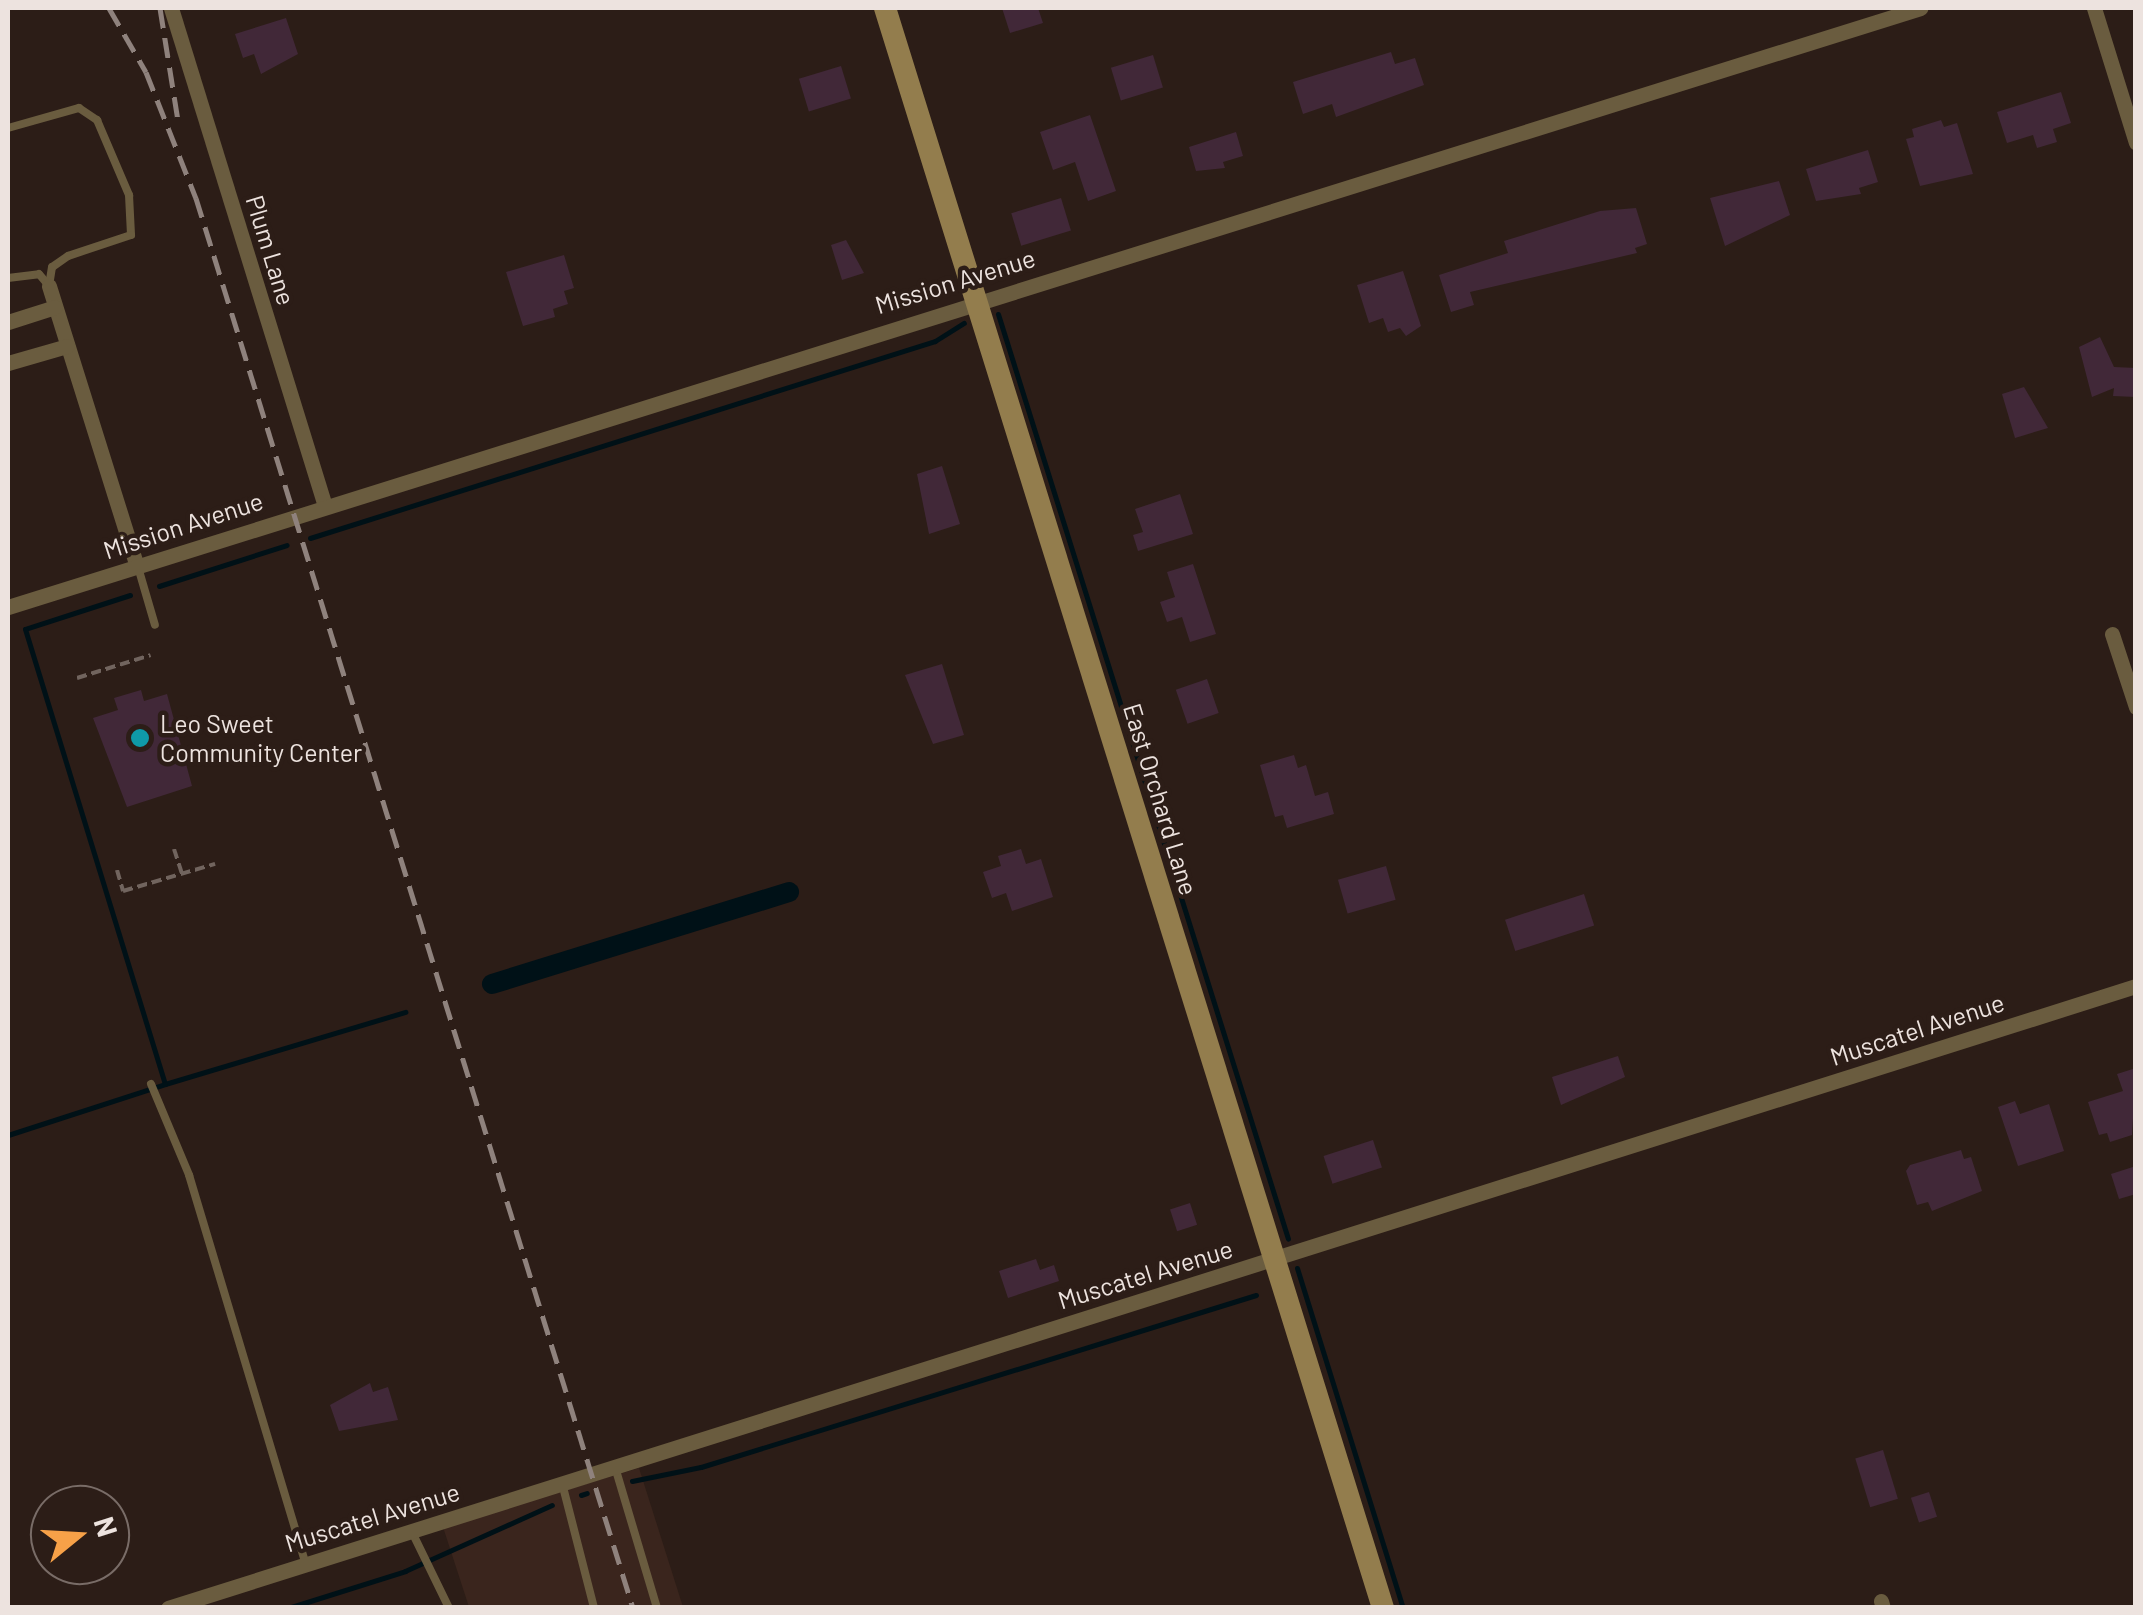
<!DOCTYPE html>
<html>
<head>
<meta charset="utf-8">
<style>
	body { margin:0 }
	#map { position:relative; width:2143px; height:1615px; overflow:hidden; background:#2c1d17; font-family:Barlow,sans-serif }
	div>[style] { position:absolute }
	.built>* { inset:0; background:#3a251d }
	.stream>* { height:5px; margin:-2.5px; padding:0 2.5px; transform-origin:2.5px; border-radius:2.5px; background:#001117 }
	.canal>* { height:20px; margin:-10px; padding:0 10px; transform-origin:10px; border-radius:10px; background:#001117 }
	.building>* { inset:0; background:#412838; transform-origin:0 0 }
	.path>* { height:4px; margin-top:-2px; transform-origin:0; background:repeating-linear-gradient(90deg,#71645e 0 10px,transparent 0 15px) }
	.lane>* { height:8px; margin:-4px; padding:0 4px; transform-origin:4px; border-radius:4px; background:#6a5c3f }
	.street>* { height:15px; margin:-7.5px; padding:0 7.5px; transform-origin:7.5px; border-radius:7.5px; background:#6a5c3f }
	.secondary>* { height:22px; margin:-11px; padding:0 11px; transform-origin:11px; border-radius:11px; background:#937d4d }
	.rail>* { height:5px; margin-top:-2.5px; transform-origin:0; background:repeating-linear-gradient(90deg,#8f827d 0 20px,transparent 0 30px) }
	.dots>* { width:28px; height:28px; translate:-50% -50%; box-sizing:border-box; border:5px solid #2c1d17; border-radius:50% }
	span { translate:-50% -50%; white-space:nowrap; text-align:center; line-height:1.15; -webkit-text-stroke:9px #2c1d17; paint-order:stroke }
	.street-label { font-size:25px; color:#ede3df }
	.poi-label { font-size:25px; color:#ede3df }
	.left { translate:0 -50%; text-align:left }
	.frame { position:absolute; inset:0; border:10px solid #ede3df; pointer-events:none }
	.north { position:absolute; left:30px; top:1485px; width:100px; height:100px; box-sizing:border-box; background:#2c1d17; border:2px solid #796c67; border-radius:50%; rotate:72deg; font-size:28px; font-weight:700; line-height:40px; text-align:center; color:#ede3df }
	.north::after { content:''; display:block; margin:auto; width:35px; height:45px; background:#f7a148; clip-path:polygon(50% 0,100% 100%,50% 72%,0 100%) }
</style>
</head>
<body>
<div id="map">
	<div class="built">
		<div style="clip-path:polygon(639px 1468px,683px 1607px,469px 1607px,443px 1527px)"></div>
	</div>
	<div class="stream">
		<div style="left:998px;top:314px;width:969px;rotate:72.59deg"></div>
		<div style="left:310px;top:538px;width:655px;rotate:-17.49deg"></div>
		<div style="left:935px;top:341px;width:34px;rotate:-32deg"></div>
		<div style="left:159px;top:586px;width:134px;rotate:-17.8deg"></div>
		<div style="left:130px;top:595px;width:110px;rotate:162.1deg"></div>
		<div style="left:25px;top:629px;width:476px;rotate:72.9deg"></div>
		<div style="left:165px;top:1084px;width:251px;rotate:-16.7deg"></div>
		<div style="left:8px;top:1135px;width:165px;rotate:-18deg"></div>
		<div style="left:1297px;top:1268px;width:356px;rotate:72.7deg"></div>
		<div style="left:632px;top:1481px;width:70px;rotate:-11.5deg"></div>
		<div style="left:701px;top:1467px;width:581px;rotate:-17.22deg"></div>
		<div style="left:581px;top:1495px;width:6px;rotate:-18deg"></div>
		<div style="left:288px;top:1608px;width:123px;rotate:-17.5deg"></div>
		<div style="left:405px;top:1571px;width:161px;rotate:-24.2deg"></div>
	</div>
	<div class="canal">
		<div style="left:492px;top:984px;width:311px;rotate:-17.2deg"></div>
	</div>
	<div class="building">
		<div style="clip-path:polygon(1002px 8px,1038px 8px,1043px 23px,1010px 33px)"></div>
		<div style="clip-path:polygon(286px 18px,298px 54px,261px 74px,254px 54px,243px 58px,235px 34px)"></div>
		<div style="clip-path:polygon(1391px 52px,1395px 64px,1415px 58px,1424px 85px,1336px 117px,1332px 104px,1303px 114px,1293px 82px)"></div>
		<div style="left:1153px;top:55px;width:34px;height:44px;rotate:73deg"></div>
		<div style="left:841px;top:66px;width:34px;height:44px;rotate:73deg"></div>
		<div style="clip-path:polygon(2061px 92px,2071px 123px,2053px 129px,2057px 142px,2037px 148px,2033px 135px,2007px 143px,1997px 112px)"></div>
		<div style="clip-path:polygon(1090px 115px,1116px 191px,1088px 201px,1075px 162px,1053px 170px,1040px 132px)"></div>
		<div style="clip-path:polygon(1941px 120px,1944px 127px,1957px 123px,1973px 174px,1920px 186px,1906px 139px,1914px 137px,1912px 129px)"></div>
		<div style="clip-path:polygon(1236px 132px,1243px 156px,1223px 162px,1225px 168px,1196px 171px,1189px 147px)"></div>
		<div style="clip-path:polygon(1868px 150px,1878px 182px,1859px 188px,1861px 194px,1816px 201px,1806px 169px)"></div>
		<div style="clip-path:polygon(1779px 181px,1790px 215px,1725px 246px,1710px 198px)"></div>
		<div style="left:1061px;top:198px;width:34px;height:52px;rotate:73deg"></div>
		<div style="clip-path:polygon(1636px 208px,1647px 244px,1635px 248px,1637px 253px,1470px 292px,1474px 305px,1451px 312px,1439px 275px,1508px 253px,1504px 241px,1600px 211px)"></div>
		<div style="clip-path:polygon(846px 240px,864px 273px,842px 280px,831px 245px)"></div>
		<div style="clip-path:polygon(564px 255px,574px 288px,564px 291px,568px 304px,553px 309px,555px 317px,523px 326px,506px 272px)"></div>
		<div style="clip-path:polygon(1403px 271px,1421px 326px,1406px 336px,1400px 328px,1388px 332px,1383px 318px,1369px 323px,1357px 285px)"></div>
		<div style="clip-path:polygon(2100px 337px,2114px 367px,2136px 368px,2136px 397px,2113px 396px,2114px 388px,2092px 397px,2079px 347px)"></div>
		<div style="clip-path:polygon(2024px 387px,2048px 428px,2015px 438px,2002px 394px)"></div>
		<div style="clip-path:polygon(942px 466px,960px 524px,929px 534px,917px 474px)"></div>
		<div style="clip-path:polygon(1180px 494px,1193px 534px,1138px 551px,1133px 535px,1143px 532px,1135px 509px)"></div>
		<div style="clip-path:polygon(1193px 564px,1216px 634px,1190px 642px,1182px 617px,1167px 622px,1160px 602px,1175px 597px,1167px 572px)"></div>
		<div style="clip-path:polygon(942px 664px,964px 735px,933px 744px,905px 675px)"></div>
		<div style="left:1207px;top:679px;width:36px;height:33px;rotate:71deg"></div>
		<div style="clip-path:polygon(141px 690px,144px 701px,167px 694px,192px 786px,127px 807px,93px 718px,118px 710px,114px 698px)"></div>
		<div style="clip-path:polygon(1294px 755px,1298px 768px,1306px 765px,1315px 796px,1328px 792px,1334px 814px,1287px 828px,1283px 815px,1275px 817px,1260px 765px)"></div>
		<div style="clip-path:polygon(1021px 849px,1026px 864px,1041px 859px,1053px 897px,1012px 911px,1006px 893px,992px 898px,983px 872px,1001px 866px,998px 856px)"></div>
		<div style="left:1386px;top:866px;width:35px;height:50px;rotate:74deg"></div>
		<div style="left:1584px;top:894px;width:33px;height:83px;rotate:72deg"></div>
		<div style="clip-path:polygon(1618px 1056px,1625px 1077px,1561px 1105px,1552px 1077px)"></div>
		<div style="clip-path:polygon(2136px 1068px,2132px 1135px,2110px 1142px,2107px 1133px,2099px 1135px,2088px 1102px,2123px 1091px,2117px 1074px)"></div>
		<div style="clip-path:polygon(2015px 1101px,2020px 1114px,2049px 1104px,2064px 1151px,2018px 1166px,1998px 1107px)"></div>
		<div style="left:1373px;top:1140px;width:29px;height:52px;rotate:72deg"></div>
		<div style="clip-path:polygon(1961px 1150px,1964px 1159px,1971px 1157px,1982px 1191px,1932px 1211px,1928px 1202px,1917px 1205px,1906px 1171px,1910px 1165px)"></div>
		<div style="clip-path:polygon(2136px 1166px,2136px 1194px,2119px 1199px,2111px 1174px)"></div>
		<div style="left:1190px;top:1203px;width:23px;height:21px;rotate:72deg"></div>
		<div style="clip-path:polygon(1036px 1259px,1040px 1270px,1054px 1265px,1059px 1281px,1008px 1298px,999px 1271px)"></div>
		<div style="clip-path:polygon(370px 1383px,373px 1392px,388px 1387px,398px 1420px,339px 1431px,330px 1405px)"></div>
		<div style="left:1883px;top:1450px;width:51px;height:29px;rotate:73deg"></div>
		<div style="left:1929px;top:1492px;width:26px;height:19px;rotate:72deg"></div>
	</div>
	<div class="path">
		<div style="left:77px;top:678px;width:77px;rotate:-17.3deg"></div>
		<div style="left:174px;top:849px;width:25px;rotate:72deg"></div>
		<div style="left:117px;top:870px;width:22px;rotate:74deg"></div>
		<div style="left:123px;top:891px;width:96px;rotate:-16.4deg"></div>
	</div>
	<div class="lane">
		<div style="left:8px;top:128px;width:74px;rotate:-15.7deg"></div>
		<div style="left:79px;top:108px;width:22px;rotate:34deg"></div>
		<div style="left:97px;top:120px;width:82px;rotate:66.9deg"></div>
		<div style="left:129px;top:195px;width:40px;rotate:87.1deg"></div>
		<div style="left:131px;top:235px;width:66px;rotate:161.6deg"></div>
		<div style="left:68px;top:256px;width:19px;rotate:145deg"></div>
		<div style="left:52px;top:267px;width:19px;rotate:99deg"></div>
		<div style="left:8px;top:278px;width:31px;rotate:-7deg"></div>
		<div style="left:39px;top:274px;width:16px;rotate:50deg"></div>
		<div style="left:138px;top:567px;width:60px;rotate:73.7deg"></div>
		<div style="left:151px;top:1084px;width:99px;rotate:67.3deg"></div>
		<div style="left:189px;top:1175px;width:406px;rotate:73.3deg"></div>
		<div style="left:615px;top:1467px;width:147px;rotate:73.4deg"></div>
		<div style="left:562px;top:1483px;width:129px;rotate:75.6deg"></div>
		<div style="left:412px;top:1532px;width:85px;rotate:64deg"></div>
	</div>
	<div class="street">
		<div style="left:171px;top:8px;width:521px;rotate:72.82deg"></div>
		<div style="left:2094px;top:8px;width:141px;rotate:72.7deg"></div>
		<div style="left:49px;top:286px;width:294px;rotate:72.6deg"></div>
		<div style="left:8px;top:322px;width:49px;rotate:-17.7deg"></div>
		<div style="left:8px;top:363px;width:61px;rotate:-16.1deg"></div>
		<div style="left:8px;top:607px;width:2004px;rotate:-17.39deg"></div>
		<div style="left:2112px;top:634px;width:77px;rotate:71.8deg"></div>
		<div style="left:1881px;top:1601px;width:7px;rotate:74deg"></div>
		<div style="left:168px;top:1608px;width:2064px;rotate:-17.54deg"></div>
	</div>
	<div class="secondary">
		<div style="left:885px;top:8px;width:1676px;rotate:72.71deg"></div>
	</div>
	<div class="rail">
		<div style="left:109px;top:8px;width:74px;rotate:60deg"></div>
		<div style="left:146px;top:72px;width:136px;rotate:68.4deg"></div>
		<div style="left:196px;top:198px;width:1476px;rotate:72.78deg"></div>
		<div style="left:160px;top:8px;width:113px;rotate:80.9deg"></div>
	</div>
	<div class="dots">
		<div style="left:140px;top:738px;background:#0f9aa8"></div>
	</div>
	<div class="street-label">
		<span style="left:271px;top:250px;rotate:73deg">Plum Lane</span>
		<span style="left:955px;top:281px;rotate:-17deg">Mission Avenue</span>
		<span style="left:183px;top:525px;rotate:-18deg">Mission Avenue</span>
		<span style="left:1161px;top:799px;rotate:73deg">East Orchard Lane</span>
		<span style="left:1917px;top:1029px;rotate:-18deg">Muscatel Avenue</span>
		<span style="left:1145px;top:1274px;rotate:-17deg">Muscatel Avenue</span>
		<span style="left:372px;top:1517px;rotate:-17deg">Muscatel Avenue</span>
	</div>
	<div class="poi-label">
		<span class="left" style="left:160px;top:738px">Leo Sweet<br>Community Center</span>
	</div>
	<div class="frame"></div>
	<div class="north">N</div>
</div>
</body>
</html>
